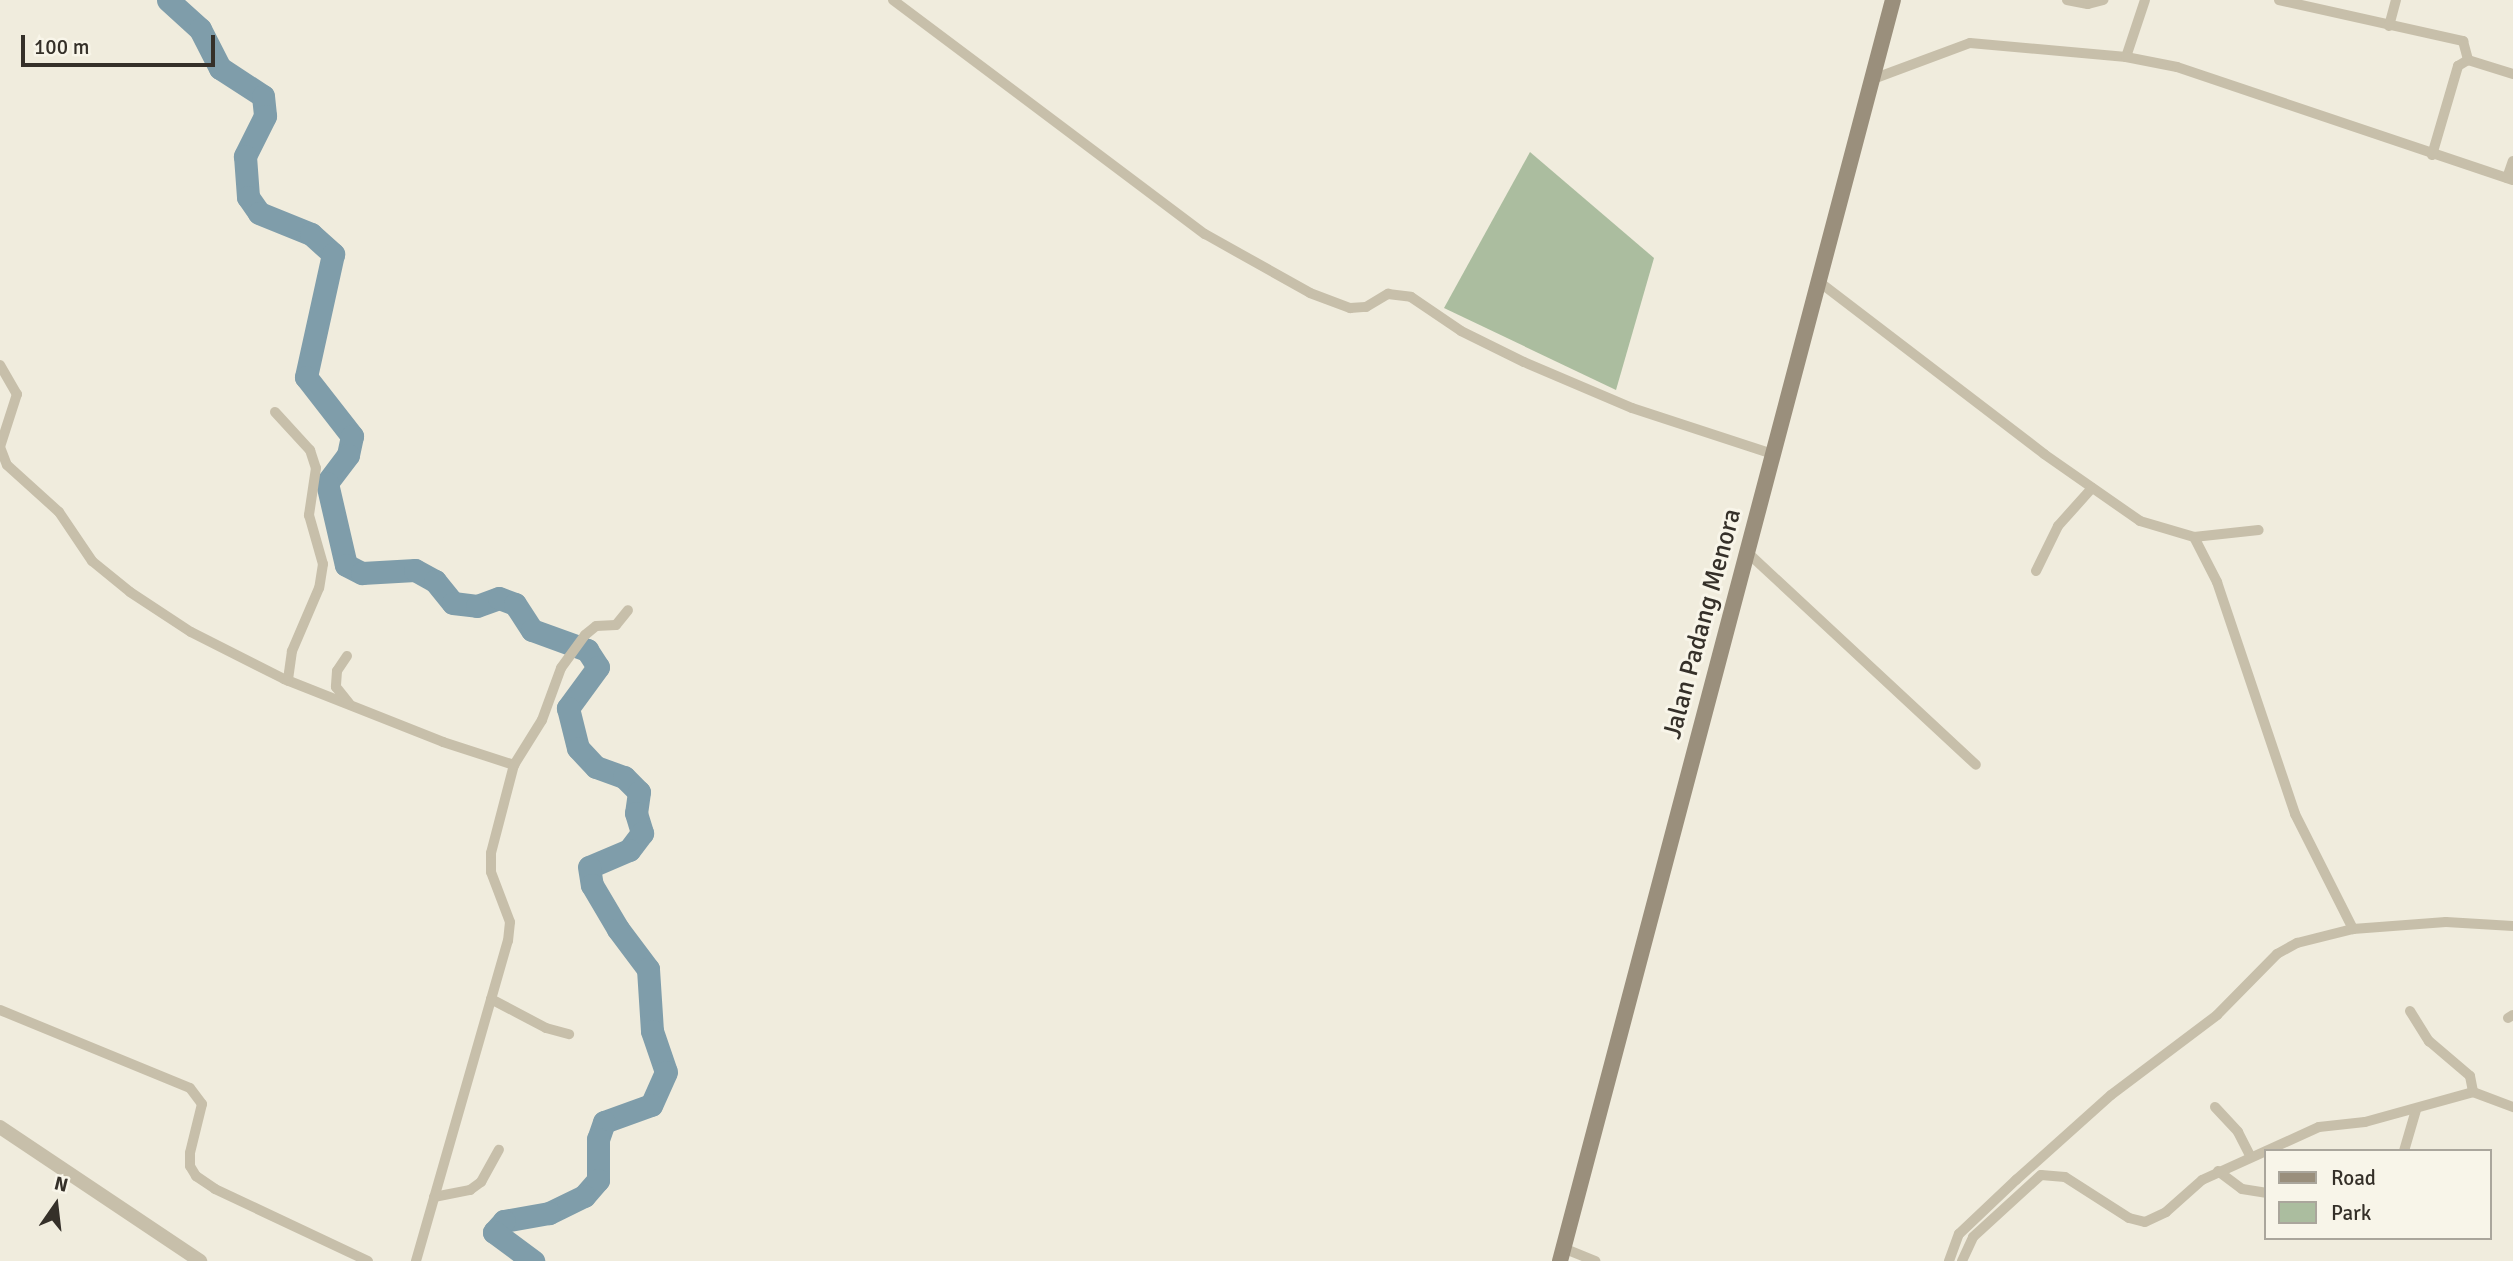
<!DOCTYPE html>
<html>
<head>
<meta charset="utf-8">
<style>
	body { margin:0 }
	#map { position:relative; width:2513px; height:1261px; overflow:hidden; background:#f0ecdd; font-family:Signika,sans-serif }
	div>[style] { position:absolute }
	.green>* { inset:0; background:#abbd9f }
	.river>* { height:23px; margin:-11.5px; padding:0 11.5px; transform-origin:11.5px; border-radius:11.5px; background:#7f9daa }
	.minor>* { height:10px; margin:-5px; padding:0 5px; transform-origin:5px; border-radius:5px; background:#c7bfaa }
	.tertiary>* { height:14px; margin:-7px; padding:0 7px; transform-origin:7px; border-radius:7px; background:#c7bfaa }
	.secondary>* { height:16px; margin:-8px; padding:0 8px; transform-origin:8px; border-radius:8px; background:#9a8f7c }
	span { translate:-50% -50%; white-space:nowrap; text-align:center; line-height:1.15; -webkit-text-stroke:6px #f8f5e9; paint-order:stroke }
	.street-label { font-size:26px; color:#353029 }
	.legend { position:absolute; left:2264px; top:1149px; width:228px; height:91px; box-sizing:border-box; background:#f8f5e9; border:2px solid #aaa69c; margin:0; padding:9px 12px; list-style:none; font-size:21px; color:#353029 }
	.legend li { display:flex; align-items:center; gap:14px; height:35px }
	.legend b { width:35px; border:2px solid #aaa69c }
	.north { position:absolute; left:21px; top:1170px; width:70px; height:70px; -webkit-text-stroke:5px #f8f5e9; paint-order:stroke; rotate:14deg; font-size:19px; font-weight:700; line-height:28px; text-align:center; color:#353029 }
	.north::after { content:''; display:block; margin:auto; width:24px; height:32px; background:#353029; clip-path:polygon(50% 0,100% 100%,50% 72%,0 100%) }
	.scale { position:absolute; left:21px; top:35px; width:194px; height:32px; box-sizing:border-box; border:4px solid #353029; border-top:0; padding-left:9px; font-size:21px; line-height:24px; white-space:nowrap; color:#353029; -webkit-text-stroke:5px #f8f5e9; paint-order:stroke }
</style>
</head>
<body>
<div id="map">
	<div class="green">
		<div style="clip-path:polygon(1530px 152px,1654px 258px,1616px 390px,1444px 308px)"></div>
	</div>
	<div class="river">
		<div style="left:168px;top:0;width:43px;rotate:42.2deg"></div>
		<div style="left:200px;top:29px;width:44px;rotate:62.9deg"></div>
		<div style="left:220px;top:68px;width:51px;rotate:33.1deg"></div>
		<div style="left:263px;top:96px;width:20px;rotate:84deg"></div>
		<div style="left:265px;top:116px;width:45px;rotate:116.6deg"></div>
		<div style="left:245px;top:156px;width:41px;rotate:85.8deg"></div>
		<div style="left:248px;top:197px;width:19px;rotate:55deg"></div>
		<div style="left:259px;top:213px;width:56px;rotate:22deg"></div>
		<div style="left:311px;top:234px;width:30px;rotate:42deg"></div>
		<div style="left:333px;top:254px;width:126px;rotate:102.4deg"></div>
		<div style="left:306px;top:377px;width:75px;rotate:52.1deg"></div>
		<div style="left:352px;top:436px;width:19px;rotate:102deg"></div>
		<div style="left:348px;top:455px;width:35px;rotate:127deg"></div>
		<div style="left:327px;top:483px;width:84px;rotate:77deg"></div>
		<div style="left:346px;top:565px;width:18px;rotate:27deg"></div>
		<div style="left:362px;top:573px;width:53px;rotate:-3.2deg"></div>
		<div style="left:415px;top:570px;width:23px;rotate:29deg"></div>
		<div style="left:435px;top:581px;width:28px;rotate:51deg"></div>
		<div style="left:453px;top:603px;width:24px;rotate:7deg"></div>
		<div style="left:477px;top:606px;width:23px;rotate:-20deg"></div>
		<div style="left:499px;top:598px;width:17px;rotate:21deg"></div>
		<div style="left:515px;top:604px;width:31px;rotate:57deg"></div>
		<div style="left:532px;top:630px;width:59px;rotate:20deg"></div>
		<div style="left:587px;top:650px;width:20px;rotate:57deg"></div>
		<div style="left:598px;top:667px;width:51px;rotate:126.2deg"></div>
		<div style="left:568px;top:708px;width:41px;rotate:76deg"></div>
		<div style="left:578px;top:748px;width:26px;rotate:47deg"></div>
		<div style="left:596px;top:767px;width:30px;rotate:20deg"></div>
		<div style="left:624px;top:777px;width:21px;rotate:45deg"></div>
		<div style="left:639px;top:792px;width:21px;rotate:98deg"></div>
		<div style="left:636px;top:813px;width:21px;rotate:73deg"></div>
		<div style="left:642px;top:833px;width:21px;rotate:127deg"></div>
		<div style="left:629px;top:850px;width:43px;rotate:157deg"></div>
		<div style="left:589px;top:867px;width:18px;rotate:81deg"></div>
		<div style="left:592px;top:885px;width:51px;rotate:59.4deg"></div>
		<div style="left:618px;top:929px;width:50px;rotate:53.1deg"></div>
		<div style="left:648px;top:969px;width:62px;rotate:86.3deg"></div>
		<div style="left:652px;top:1031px;width:43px;rotate:71.1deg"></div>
		<div style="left:666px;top:1072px;width:36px;rotate:114deg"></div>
		<div style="left:651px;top:1105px;width:50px;rotate:160.1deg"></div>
		<div style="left:604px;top:1122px;width:18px;rotate:109deg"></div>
		<div style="left:598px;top:1139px;width:41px;rotate:90deg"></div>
		<div style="left:598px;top:1180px;width:21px;rotate:131deg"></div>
		<div style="left:584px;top:1196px;width:39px;rotate:154deg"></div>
		<div style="left:549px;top:1213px;width:46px;rotate:169.9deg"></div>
		<div style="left:504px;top:1221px;width:15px;rotate:132deg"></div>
		<div style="left:494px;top:1232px;width:49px;rotate:36.6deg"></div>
	</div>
	<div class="minor">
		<div style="left:893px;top:0;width:390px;rotate:36.9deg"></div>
		<div style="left:1205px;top:234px;width:120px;rotate:29.3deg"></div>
		<div style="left:1310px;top:293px;width:43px;rotate:20.6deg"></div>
		<div style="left:1350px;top:308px;width:16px;rotate:-4deg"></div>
		<div style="left:1366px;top:307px;width:26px;rotate:-31deg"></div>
		<div style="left:1388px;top:294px;width:23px;rotate:7deg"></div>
		<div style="left:1411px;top:297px;width:60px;rotate:34.2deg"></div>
		<div style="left:1461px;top:331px;width:70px;rotate:26.2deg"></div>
		<div style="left:1524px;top:362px;width:117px;rotate:23.1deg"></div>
		<div style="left:1632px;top:408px;width:148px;rotate:18.1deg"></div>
		<div style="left:2067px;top:0;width:21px;rotate:11deg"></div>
		<div style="left:2088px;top:4px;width:16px;rotate:-15deg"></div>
		<div style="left:2279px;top:0;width:189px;rotate:12.6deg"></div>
		<div style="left:2463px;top:41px;width:20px;rotate:75deg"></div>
		<div style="left:2468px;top:60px;width:47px;rotate:17.3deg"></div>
		<div style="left:2389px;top:26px;width:27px;rotate:-75deg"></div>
		<div style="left:2126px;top:57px;width:60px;rotate:-71.6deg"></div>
		<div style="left:1873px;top:79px;width:103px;rotate:-20.4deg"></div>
		<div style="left:1970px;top:43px;width:157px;rotate:5.1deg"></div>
		<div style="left:2126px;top:57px;width:52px;rotate:11.1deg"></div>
		<div style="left:2177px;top:67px;width:354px;rotate:18.6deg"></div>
		<div style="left:2432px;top:155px;width:93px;rotate:-73.7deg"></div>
		<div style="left:2458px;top:66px;width:12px;rotate:-31deg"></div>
		<div style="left:2507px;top:178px;width:18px;rotate:-71deg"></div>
		<div style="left:1818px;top:281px;width:285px;rotate:37.4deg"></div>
		<div style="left:2044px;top:454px;width:117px;rotate:34.9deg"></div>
		<div style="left:2140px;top:521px;width:56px;rotate:16.5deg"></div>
		<div style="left:2194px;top:537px;width:51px;rotate:62.9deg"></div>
		<div style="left:2217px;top:582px;width:245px;rotate:71.4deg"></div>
		<div style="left:2295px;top:814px;width:129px;rotate:63.2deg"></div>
		<div style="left:0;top:365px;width:34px;rotate:60deg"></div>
		<div style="left:17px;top:394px;width:56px;rotate:107.8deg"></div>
		<div style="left:0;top:447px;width:19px;rotate:69deg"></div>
		<div style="left:7px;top:465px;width:70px;rotate:42.1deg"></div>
		<div style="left:59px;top:512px;width:59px;rotate:56deg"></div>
		<div style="left:92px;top:561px;width:49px;rotate:39.2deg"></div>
		<div style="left:130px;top:592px;width:73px;rotate:33.3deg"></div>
		<div style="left:191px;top:632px;width:104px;rotate:26.8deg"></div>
		<div style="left:284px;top:679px;width:171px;rotate:21.6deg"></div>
		<div style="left:443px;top:742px;width:75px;rotate:17.9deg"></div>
		<div style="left:275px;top:412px;width:52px;rotate:47.4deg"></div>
		<div style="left:310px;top:450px;width:19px;rotate:72deg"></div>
		<div style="left:316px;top:468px;width:48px;rotate:98.5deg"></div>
		<div style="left:309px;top:515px;width:51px;rotate:74.1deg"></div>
		<div style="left:323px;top:564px;width:24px;rotate:99deg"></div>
		<div style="left:319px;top:588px;width:69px;rotate:113.2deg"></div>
		<div style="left:292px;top:651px;width:30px;rotate:98deg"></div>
		<div style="left:2194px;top:537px;width:65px;rotate:-6.1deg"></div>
		<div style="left:1748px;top:553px;width:311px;rotate:42.9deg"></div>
		<div style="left:2036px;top:571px;width:50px;rotate:-63.9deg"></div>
		<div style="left:2058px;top:526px;width:51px;rotate:-48.2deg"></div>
		<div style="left:347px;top:656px;width:18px;rotate:124deg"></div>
		<div style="left:337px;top:671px;width:16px;rotate:94deg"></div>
		<div style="left:336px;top:687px;width:21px;rotate:51deg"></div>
		<div style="left:491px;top:999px;width:62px;rotate:27.8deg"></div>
		<div style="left:546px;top:1028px;width:24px;rotate:15deg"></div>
		<div style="left:0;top:1010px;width:205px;rotate:22.3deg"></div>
		<div style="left:190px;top:1088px;width:20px;rotate:53deg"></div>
		<div style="left:202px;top:1104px;width:50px;rotate:103.8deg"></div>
		<div style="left:190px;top:1153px;width:13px;rotate:90deg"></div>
		<div style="left:190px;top:1166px;width:12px;rotate:59deg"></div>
		<div style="left:196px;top:1176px;width:23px;rotate:34deg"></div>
		<div style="left:215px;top:1189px;width:169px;rotate:25.2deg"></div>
		<div style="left:2410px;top:1011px;width:36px;rotate:58deg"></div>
		<div style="left:2429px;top:1041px;width:54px;rotate:40.5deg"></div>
		<div style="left:2470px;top:1076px;width:16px;rotate:79deg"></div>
		<div style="left:2508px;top:1018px;width:6px;rotate:-31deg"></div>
		<div style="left:2215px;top:1107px;width:34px;rotate:47deg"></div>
		<div style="left:2238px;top:1132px;width:27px;rotate:63deg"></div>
		<div style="left:2404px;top:1151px;width:43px;rotate:-73.7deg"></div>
		<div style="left:2218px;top:1171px;width:30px;rotate:37deg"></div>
		<div style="left:2242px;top:1189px;width:24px;rotate:9deg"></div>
		<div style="left:434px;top:1197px;width:37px;rotate:-11deg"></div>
		<div style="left:470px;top:1190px;width:14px;rotate:-36deg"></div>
		<div style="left:481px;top:1182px;width:37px;rotate:-61deg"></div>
		<div style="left:1563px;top:1248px;width:35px;rotate:22deg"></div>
		<div style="left:416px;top:1261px;width:333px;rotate:-74deg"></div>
		<div style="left:508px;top:941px;width:19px;rotate:-84deg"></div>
		<div style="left:510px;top:922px;width:53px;rotate:-110.8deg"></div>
		<div style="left:491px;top:872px;width:19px;rotate:-90deg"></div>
		<div style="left:491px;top:853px;width:91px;rotate:-75.4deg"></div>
		<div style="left:514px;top:765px;width:53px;rotate:-58.1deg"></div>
		<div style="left:542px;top:720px;width:55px;rotate:-69.9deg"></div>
		<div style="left:561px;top:668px;width:41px;rotate:-54deg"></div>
		<div style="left:585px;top:635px;width:14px;rotate:-39deg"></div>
		<div style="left:596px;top:626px;width:20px;rotate:-3deg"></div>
		<div style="left:616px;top:625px;width:19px;rotate:-51deg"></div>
		<div style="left:1949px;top:1261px;width:29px;rotate:-70deg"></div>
		<div style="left:1959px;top:1234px;width:79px;rotate:-43.5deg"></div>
		<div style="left:2016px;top:1180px;width:127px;rotate:-41.8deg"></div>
		<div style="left:2111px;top:1095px;width:133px;rotate:-37deg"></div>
		<div style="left:2217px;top:1015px;width:86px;rotate:-45.5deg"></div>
		<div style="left:2277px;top:954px;width:23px;rotate:-29deg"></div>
		<div style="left:2297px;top:943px;width:58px;rotate:-14deg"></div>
		<div style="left:2353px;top:929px;width:93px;rotate:-4.3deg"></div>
		<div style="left:2446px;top:922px;width:67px;rotate:3.4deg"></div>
		<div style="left:1962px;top:1261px;width:26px;rotate:-65deg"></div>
		<div style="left:1973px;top:1237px;width:92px;rotate:-42.4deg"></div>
		<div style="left:2041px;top:1175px;width:24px;rotate:5deg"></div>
		<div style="left:2065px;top:1177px;width:76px;rotate:32.6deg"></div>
		<div style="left:2129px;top:1218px;width:16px;rotate:14deg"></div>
		<div style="left:2145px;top:1222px;width:23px;rotate:-25deg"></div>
		<div style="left:2166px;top:1212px;width:48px;rotate:-41.6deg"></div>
		<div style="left:2202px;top:1180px;width:128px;rotate:-24.4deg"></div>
		<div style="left:2319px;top:1127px;width:46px;rotate:-6.2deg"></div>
		<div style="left:2365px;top:1122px;width:112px;rotate:-15.5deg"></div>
		<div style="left:2473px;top:1092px;width:43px;rotate:20.6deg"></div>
	</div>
	<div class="tertiary">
		<div style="left:0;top:1127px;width:241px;rotate:33.8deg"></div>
	</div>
	<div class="secondary">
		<div style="left:1560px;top:1261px;width:1304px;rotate:-75.21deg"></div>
	</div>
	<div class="street-label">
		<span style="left:1703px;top:624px;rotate:-75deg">Jalan Padang Menora</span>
	</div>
	<ul class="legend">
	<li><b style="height:9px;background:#9a8f7c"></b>Road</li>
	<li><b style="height:19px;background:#abbd9f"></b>Park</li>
	</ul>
	<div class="north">N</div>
	<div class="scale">100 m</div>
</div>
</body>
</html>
